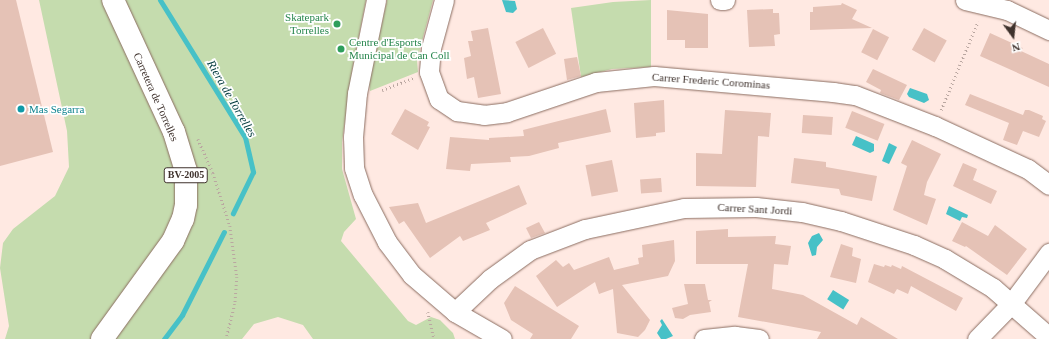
<!DOCTYPE html>
<html>
<head>
<meta charset="utf-8">
<style>
	body { margin:0 }
	#map { position:relative; width:1049px; height:339px; overflow:hidden; background:#ffe9e2; font-family:Georgia,serif }
	div>[style] { position:absolute }
	.green>* { inset:0; background:#c5dcae }
	.water>* { inset:0; background:#47c1c7; transform-origin:0 0 }
	.stream>* { height:5px; margin:-2.5px; padding:0 2.5px; transform-origin:2.5px; border-radius:2.5px; background:#47c1c7 }
	.building>* { inset:0; background:#e5c2b6; transform-origin:0 0 }
	.path>* { height:2.5px; margin-top:-1.25px; transform-origin:0; background:repeating-linear-gradient(90deg,#baa7a1 0 1px,transparent 0 4px) }
	.roads { filter:drop-shadow(0 0 1px #8b6d61) drop-shadow(0 0 1px #8b6d61) }
	.minor>* { height:19px; margin:-9.5px; padding:0 9.5px; transform-origin:9.5px; border-radius:9.5px; background:#fff }
	.primary>* { height:22px; margin:-11px; padding:0 11px; transform-origin:11px; border-radius:11px; background:#fff }
	.dots>* { width:11px; height:11px; translate:-50% -50%; box-sizing:border-box; border:2px solid #fff; border-radius:50% }
	span { translate:-50% -50%; white-space:nowrap; text-align:center; line-height:1.15; -webkit-text-stroke:3.5px #fff; paint-order:stroke }
	.shield-label span { padding:1px 3px; background:#fff; border:1px solid; border-radius:3px; -webkit-text-stroke-width:0 }
	.shield-label { font-size:10px; color:#3f322d; font-weight:700 }
	.leisure-label { font-size:11px; color:#27864d }
	.right { translate:-100% -50%; text-align:right }
	.left { translate:0 -50%; text-align:left }
	.street-label { font-size:11px; color:#3f322d }
	.culture-label { font-size:11px; color:#0d838f }
	.water-label { font-size:12px; color:#00393c; font-style:italic }
	.north { position:absolute; left:993px; top:16px; width:40px; height:40px; -webkit-text-stroke:3px #fff; paint-order:stroke; rotate:165deg; font-size:11px; font-weight:700; line-height:16px; text-align:center; color:#3f322d }
	.north::after { content:''; display:block; margin:auto; width:14px; height:18px; background:#3f322d; clip-path:polygon(50% 0,100% 100%,50% 72%,0 100%) }
</style>
</head>
<body>
<div id="map">
	<div class="green">
		<div style="clip-path:polygon(39px 0,366px 0,352px 71px,342px 142px,342px 169px,356px 219px,344px 232px,341px 241px,408px 321px,416px 325px,431px 317px,440px 320px,453px 333px,455px 339px,313px 339px,303px 325px,278px 317px,254px 324px,242px 339px,5px 339px,9px 326px,0 268px,3px 243px,13px 229px,55px 196px,69px 167px,67px 131px)"></div>
		<div style="clip-path:polygon(387px 0,433px 0,417px 60px,418px 72px,370px 91px,369px 82px)"></div>
		<div style="clip-path:polygon(651px 0,651px 67px,612px 69px,581px 77px,571px 8px,613px 2px)"></div>
	</div>
	<div class="water">
		<div style="clip-path:polygon(502px 0,515px 1px,517px 9px,513px 13px,506px 12px)"></div>
		<div style="clip-path:polygon(910px 88px,927px 94px,929px 100px,924px 103px,909px 97px,907px 94px)"></div>
		<div style="clip-path:polygon(856px 136px,874px 144px,874px 151px,870px 153px,852px 145px)"></div>
		<div style="clip-path:polygon(889px 143px,897px 147px,889px 164px,882px 161px)"></div>
		<div style="clip-path:polygon(949px 206px,968px 215px,967px 218px,962px 217px,960px 221px,946px 214px)"></div>
		<div style="clip-path:polygon(819px 233px,823px 240px,817px 247px,816px 255px,812px 256px,808px 243px,812px 236px)"></div>
		<div style="left:833px;top:290px;width:19px;height:11px;rotate:32deg"></div>
		<div style="clip-path:polygon(662px 319px,673px 336px,666px 339px,661px 339px,657px 333px,662px 325px,660px 321px)"></div>
	</div>
	<div class="stream">
		<div style="left:160px;top:0;width:161px;rotate:58.2deg"></div>
		<div style="left:245px;top:137px;width:36px;rotate:77deg"></div>
		<div style="left:253px;top:172px;width:46px;rotate:116deg"></div>
		<div style="left:164px;top:339px;width:30px;rotate:-53deg"></div>
		<div style="left:182px;top:315px;width:93px;rotate:-63.2deg"></div>
	</div>
	<div class="building">
		<div style="clip-path:polygon(0 0,16px 0,53px 152px,0 166px)"></div>
		<div style="clip-path:polygon(842px 3px,857px 10px,852px 19px,872px 28px,810px 30px,810px 12px,813px 12px,813px 7px,841px 5px)"></div>
		<div style="clip-path:polygon(773px 9px,773px 13px,779px 13px,780px 34px,774px 35px,775px 46px,749px 47px,747px 10px)"></div>
		<div style="clip-path:polygon(667px 10px,708px 14px,708px 48px,685px 48px,685px 40px,667px 40px)"></div>
		<div style="clip-path:polygon(488px 28px,501px 94px,478px 98px,474px 77px,467px 79px,464px 58px,471px 56px,468px 41px,473px 41px,471px 31px)"></div>
		<div style="left:543px;top:28px;width:29px;height:31px;rotate:63deg"></div>
		<div style="left:924px;top:28px;width:26px;height:25px;rotate:29deg"></div>
		<div style="left:873px;top:29px;width:18px;height:26px;rotate:27deg"></div>
		<div style="clip-path:polygon(990px 33px,1023px 48px,1021px 51px,1049px 64px,1049px 87px,980px 56px)"></div>
		<div style="clip-path:polygon(577px 57px,581px 76px,567px 80px,564px 59px)"></div>
		<div style="clip-path:polygon(873px 69px,907px 85px,899px 100px,880px 93px,881px 90px,866px 82px)"></div>
		<div style="clip-path:polygon(970px 94px,1023px 115px,1025px 110px,1029px 110px,1043px 116px,1042px 119px,1046px 121px,1039px 137px,1023px 131px,1017px 145px,1003px 140px,1009px 123px,965px 105px)"></div>
		<div style="clip-path:polygon(664px 100px,665px 132px,656px 133px,656px 136px,636px 138px,634px 103px)"></div>
		<div style="clip-path:polygon(405px 109px,429px 122px,427px 126px,430px 127px,418px 150px,391px 134px)"></div>
		<div style="clip-path:polygon(606px 109px,611px 132px,558px 143px,559px 148px,529px 156px,510px 157px,511px 162px,471px 164px,470px 171px,446px 169px,450px 137px,489px 140px,489px 138px,524px 136px,523px 130px)"></div>
		<div style="clip-path:polygon(725px 110px,771px 113px,769px 137px,758px 136px,756px 187px,696px 186px,696px 153px,722px 154px)"></div>
		<div style="left:852px;top:111px;width:35px;height:18px;rotate:22deg"></div>
		<div style="left:803px;top:115px;width:30px;height:18px;rotate:4deg"></div>
		<div style="clip-path:polygon(912px 140px,941px 154px,927px 182px,924px 195px,936px 199px,927px 225px,893px 210px,907px 166px,901px 163px)"></div>
		<div style="clip-path:polygon(794px 158px,826px 162px,826px 167px,877px 176px,872px 201px,841px 195px,839px 189px,791px 183px)"></div>
		<div style="left:612px;top:160px;width:32px;height:27px;rotate:79deg"></div>
		<div style="clip-path:polygon(963px 163px,977px 169px,973px 180px,997px 191px,991px 204px,953px 186px)"></div>
		<div style="left:661px;top:178px;width:14px;height:21px;rotate:86deg"></div>
		<div style="clip-path:polygon(519px 185px,527px 204px,486px 223px,490px 230px,463px 241px,460px 236px,430px 258px,404px 221px,399px 224px,389px 207px,418px 203px,426px 223px)"></div>
		<div style="clip-path:polygon(539px 222px,545px 233px,531px 238px,526px 228px)"></div>
		<div style="clip-path:polygon(962px 222px,988px 236px,995px 225px,1027px 249px,1007px 275px,966px 246px,965px 247px,952px 241px)"></div>
		<div style="clip-path:polygon(728px 229px,728px 237px,776px 236px,775px 244px,791px 246px,788px 265px,774px 264px,772px 289px,803px 295px,857px 325px,861px 317px,898px 339px,817px 339px,821px 332px,738px 317px,748px 264px,696px 264px,696px 231px)"></div>
		<div style="clip-path:polygon(674px 240px,675px 261px,668px 276px,622px 285px,650px 320px,645px 330px,638px 337px,617px 333px,613px 289px,599px 294px,595px 282px,557px 307px,536px 276px,556px 260px,563px 267px,569px 263px,574px 270px,609px 257px,614px 270px,639px 264px,638px 258px,643px 257px,642px 245px)"></div>
		<div style="clip-path:polygon(841px 244px,853px 248px,852px 256px,861px 259px,856px 283px,830px 277px)"></div>
		<div style="clip-path:polygon(874px 264px,884px 267px,885px 265px,891px 267px,892px 265px,901px 269px,902px 266px,963px 298px,956px 311px,911px 286px,908px 294px,897px 289px,894px 294px,868px 282px)"></div>
		<div style="clip-path:polygon(684px 284px,705px 284px,708px 300px,712px 300px,709px 302px,711px 312px,690px 315px,683px 319px,675px 318px,672px 308px,688px 304px)"></div>
		<div style="clip-path:polygon(515px 286px,579px 326px,571px 339px,530px 339px,533px 334px,511px 320px,504px 303px)"></div>
	</div>
	<div class="path">
		<div style="left:382px;top:90px;width:34px;rotate:-21deg"></div>
		<div style="left:941px;top:110px;width:96px;rotate:-67.4deg"></div>
		<div style="left:198px;top:139px;width:37px;rotate:66deg"></div>
		<div style="left:213px;top:173px;width:56px;rotate:72.2deg"></div>
		<div style="left:230px;top:226px;width:51px;rotate:82.2deg"></div>
		<div style="left:237px;top:277px;width:27px;rotate:94deg"></div>
		<div style="left:235px;top:304px;width:36px;rotate:104deg"></div>
		<div style="left:428px;top:312px;width:28px;rotate:77deg"></div>
	</div>
	<div class="roads">
		<div class="minor">
			<div style="left:376px;top:0;width:95px;rotate:101.5deg"></div>
			<div style="left:357px;top:93px;width:44px;rotate:95.2deg"></div>
			<div style="left:353px;top:137px;width:31px;rotate:88deg"></div>
			<div style="left:354px;top:168px;width:28px;rotate:72deg"></div>
			<div style="left:363px;top:195px;width:53px;rotate:62.9deg"></div>
			<div style="left:387px;top:242px;width:41px;rotate:52.9deg"></div>
			<div style="left:412px;top:275px;width:57px;rotate:40.7deg"></div>
			<div style="left:455px;top:312px;width:54px;rotate:29.9deg"></div>
			<div style="left:444px;top:0;width:50px;rotate:105.2deg"></div>
			<div style="left:431px;top:48px;width:24px;rotate:95deg"></div>
			<div style="left:429px;top:72px;width:29px;rotate:70deg"></div>
			<div style="left:439px;top:99px;width:22px;rotate:34deg"></div>
			<div style="left:457px;top:111px;width:27px;rotate:8deg"></div>
			<div style="left:484px;top:115px;width:23px;rotate:-7deg"></div>
			<div style="left:507px;top:112px;width:94px;rotate:-18.6deg"></div>
			<div style="left:596px;top:82px;width:58px;rotate:-5.9deg"></div>
			<div style="left:654px;top:76px;width:180px;rotate:5.1deg"></div>
			<div style="left:833px;top:92px;width:22px;rotate:8deg"></div>
			<div style="left:855px;top:95px;width:86px;rotate:21.2deg"></div>
			<div style="left:935px;top:126px;width:102px;rotate:24.8deg"></div>
			<div style="left:1028px;top:169px;width:26px;rotate:37deg"></div>
			<div style="left:720px;top:0;width:5px"></div>
			<div style="left:965px;top:0;width:43px;rotate:13.4deg"></div>
			<div style="left:1007px;top:10px;width:47px;rotate:25.5deg"></div>
			<div style="left:455px;top:312px;width:48px;rotate:-43.3deg"></div>
			<div style="left:490px;top:279px;width:49px;rotate:-35.9deg"></div>
			<div style="left:530px;top:250px;width:59px;rotate:-20.9deg"></div>
			<div style="left:585px;top:229px;width:101px;rotate:-12deg"></div>
			<div style="left:684px;top:208px;width:72px;rotate:-0.8deg"></div>
			<div style="left:756px;top:207px;width:46px;rotate:6.2deg"></div>
			<div style="left:802px;top:212px;width:40px;rotate:13deg"></div>
			<div style="left:841px;top:221px;width:77px;rotate:18.2deg"></div>
			<div style="left:914px;top:245px;width:34px;rotate:24deg"></div>
			<div style="left:945px;top:259px;width:56px;rotate:31.1deg"></div>
			<div style="left:993px;top:288px;width:74px;rotate:41.2deg"></div>
			<div style="left:704px;top:339px;width:31px;rotate:-6deg"></div>
			<div style="left:735px;top:336px;width:24px;rotate:7deg"></div>
			<div style="left:977px;top:339px;width:49px;rotate:-45.8deg"></div>
			<div style="left:1011px;top:304px;width:64px;rotate:-53.3deg"></div>
		</div>
		<div class="primary">
			<div style="left:102px;top:339px;width:121px;rotate:-54.1deg"></div>
			<div style="left:173px;top:241px;width:24px;rotate:-66deg"></div>
			<div style="left:183px;top:219px;width:14px;rotate:-78deg"></div>
			<div style="left:186px;top:205px;width:34px;rotate:-90deg"></div>
			<div style="left:186px;top:171px;width:41px;rotate:-107.1deg"></div>
			<div style="left:174px;top:132px;width:145px;rotate:-114.8deg"></div>
		</div>
	</div>
	<div class="dots">
		<div style="left:337px;top:24px;background:#2e9e5b"></div>
		<div style="left:341px;top:49px;background:#2e9e5b"></div>
		<div style="left:21px;top:109px;background:#0f9aa8"></div>
	</div>
	<div class="shield-label">
		<span style="left:186px;top:175px">BV-2005</span>
	</div>
	<div class="leisure-label">
		<span class="right" style="left:329px;top:24px">Skatepark<br>Torrelles</span>
		<span class="left" style="left:349px;top:49px">Centre d'Esports<br>Municipal de Can Coll</span>
	</div>
	<div class="street-label">
		<span style="left:711px;top:81px;rotate:4deg">Carrer Frederic Corominas</span>
		<span style="left:156px;top:97px;rotate:66deg">Carretera de Torrelles</span>
		<span style="left:755px;top:209px;rotate:3deg">Carrer Sant Jordi</span>
	</div>
	<div class="culture-label">
		<span class="left" style="left:29px;top:109px">Mas Segarra</span>
	</div>
	<div class="water-label">
		<span style="left:231px;top:99px;rotate:60deg">Riera de Torrelles</span>
	</div>
	<div class="north">N</div>
</div>
</body>
</html>
